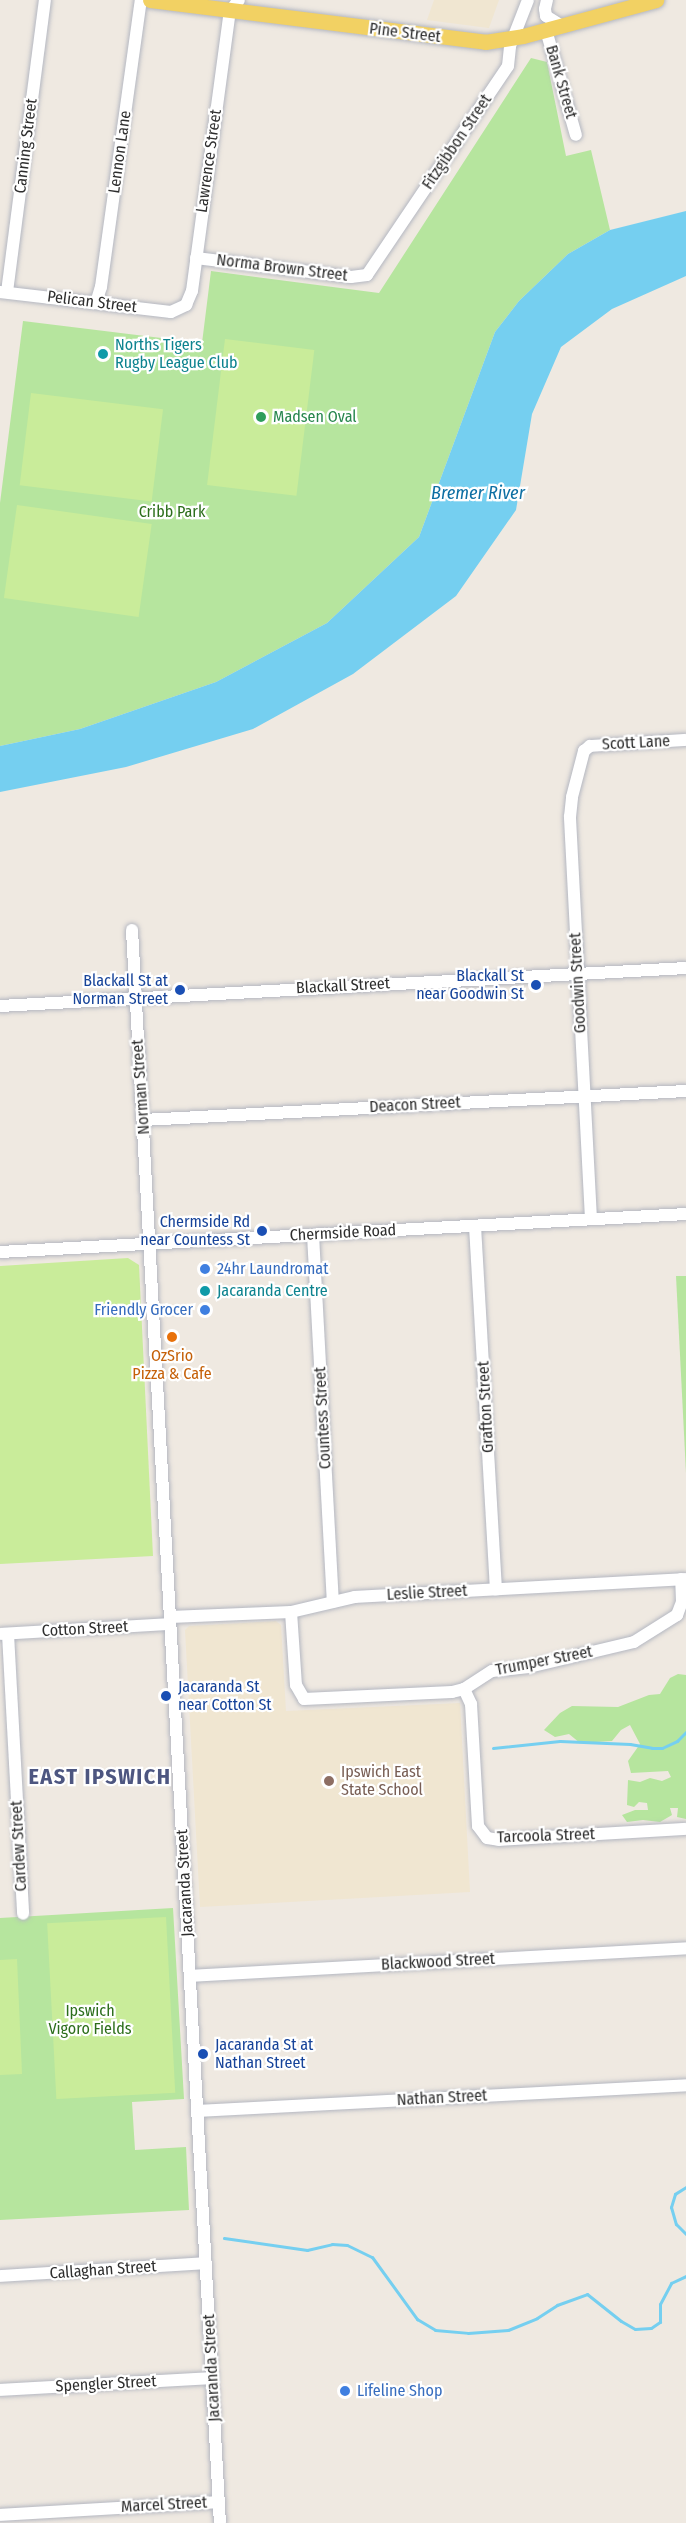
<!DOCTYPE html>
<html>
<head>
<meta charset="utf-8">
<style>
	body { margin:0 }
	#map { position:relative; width:686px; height:2523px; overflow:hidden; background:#efe9e1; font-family:"Fira Sans Condensed",sans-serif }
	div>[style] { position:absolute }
	.education>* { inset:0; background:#f0e6d1 }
	.green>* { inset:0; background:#b6e59e }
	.pitch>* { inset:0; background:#c9ec9a; transform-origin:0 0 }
	.water>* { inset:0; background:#75cff0 }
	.stream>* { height:3px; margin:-1.5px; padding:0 1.5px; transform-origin:1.5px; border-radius:1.5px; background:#75cff0 }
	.roads { filter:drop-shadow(0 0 2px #b4b7c1) drop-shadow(0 0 2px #b4b7c1) }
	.minor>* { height:12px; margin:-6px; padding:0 6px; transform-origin:6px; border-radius:6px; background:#fff }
	.major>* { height:15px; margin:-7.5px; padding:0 7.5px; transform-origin:7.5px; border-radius:7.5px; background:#f2d163 }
	.dots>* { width:16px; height:16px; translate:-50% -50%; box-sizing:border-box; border:3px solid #fff; border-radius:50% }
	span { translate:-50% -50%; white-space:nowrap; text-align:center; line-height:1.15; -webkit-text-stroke:4.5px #fff; paint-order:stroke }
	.street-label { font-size:16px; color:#2e2e2e }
	.culture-label { font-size:16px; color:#0d838f }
	.left { translate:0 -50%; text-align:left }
	.leisure-label { font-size:16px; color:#27864d }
	.park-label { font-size:16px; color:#2c6e1b }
	.transit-label { font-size:16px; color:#164399 }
	.right { translate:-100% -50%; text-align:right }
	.shop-label { font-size:16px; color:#366cbe }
	.food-label { font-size:16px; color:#c56008 }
	.education-label { font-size:16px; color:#785e54 }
	.water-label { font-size:18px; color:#0d6fa3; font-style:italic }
	.district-label { font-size:22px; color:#4d5680; font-weight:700; letter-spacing:1.5px }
</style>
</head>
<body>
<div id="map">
	<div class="education">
		<div style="clip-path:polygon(434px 0,499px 0,489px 28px,427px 20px)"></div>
		<div style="clip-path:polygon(276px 1621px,281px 1625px,286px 1711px,460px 1703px,470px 1892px,200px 1907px,185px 1630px,189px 1626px)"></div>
	</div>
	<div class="green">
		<div style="clip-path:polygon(531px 58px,547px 62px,566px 156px,591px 150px,610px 230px,568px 254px,519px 301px,495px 332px,419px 537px,327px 623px,216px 682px,80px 729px,0 746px,0 503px,23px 321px,202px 343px,211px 271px,379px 293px)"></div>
		<div style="clip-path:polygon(676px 1276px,686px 1276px,686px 1473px)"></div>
		<div style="clip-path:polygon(678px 1674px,686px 1675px,686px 1819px,677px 1817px,678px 1808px,670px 1808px,672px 1815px,660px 1822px,643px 1820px,627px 1822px,622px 1815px,635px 1810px,648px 1810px,647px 1803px,639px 1802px,634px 1807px,627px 1805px,628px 1780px,640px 1782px,650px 1778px,662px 1781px,671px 1777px,668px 1771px,631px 1773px,628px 1761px,640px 1744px,630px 1725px,621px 1730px,612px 1741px,580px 1743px,569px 1734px,555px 1737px,544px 1730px,560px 1713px,572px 1706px,618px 1707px,649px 1695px,660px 1694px,670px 1678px)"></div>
		<div style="clip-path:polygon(173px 1908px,184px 2099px,132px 2102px,135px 2150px,186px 2147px,189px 2210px,0 2220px,0 1918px)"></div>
	</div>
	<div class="pitch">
		<div style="left:225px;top:339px;width:90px;height:147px;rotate:7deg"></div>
		<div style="left:31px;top:393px;width:133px;height:93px;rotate:7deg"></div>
		<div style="left:17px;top:505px;width:136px;height:94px;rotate:8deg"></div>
		<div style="clip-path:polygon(128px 1258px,139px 1265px,153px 1556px,0 1564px,0 1266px)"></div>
		<div style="left:166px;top:1917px;width:176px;height:119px;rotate:87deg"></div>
		<div style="clip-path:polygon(17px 1959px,22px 2074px,0 2075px,0 1960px)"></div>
	</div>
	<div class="water">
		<div style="clip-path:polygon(686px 211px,686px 276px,612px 309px,561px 347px,532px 414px,516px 510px,456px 596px,353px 674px,253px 729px,126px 767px,0 792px,0 746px,80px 729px,216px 682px,327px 623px,419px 537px,495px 332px,519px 301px,568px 254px,610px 230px)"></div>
	</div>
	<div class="stream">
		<div style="left:493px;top:1748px;width:67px;rotate:-6deg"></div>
		<div style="left:560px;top:1741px;width:70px;rotate:2.5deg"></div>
		<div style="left:630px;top:1744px;width:22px;rotate:10deg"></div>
		<div style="left:652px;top:1748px;width:10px"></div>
		<div style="left:662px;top:1748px;width:17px;rotate:-25deg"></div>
		<div style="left:677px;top:1741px;width:13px;rotate:-45deg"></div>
		<div style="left:686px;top:2187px;width:13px;rotate:148deg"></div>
		<div style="left:675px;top:2194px;width:14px;rotate:107deg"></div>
		<div style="left:671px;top:2207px;width:18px;rotate:74deg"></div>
		<div style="left:676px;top:2224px;width:14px;rotate:45deg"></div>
		<div style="left:224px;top:2238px;width:84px;rotate:8.2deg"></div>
		<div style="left:307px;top:2250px;width:26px;rotate:-13deg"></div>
		<div style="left:332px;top:2244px;width:15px;rotate:4deg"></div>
		<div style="left:347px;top:2245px;width:28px;rotate:26deg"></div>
		<div style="left:372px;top:2257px;width:77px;rotate:54deg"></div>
		<div style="left:417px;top:2319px;width:21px;rotate:31deg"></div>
		<div style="left:435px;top:2330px;width:33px;rotate:5deg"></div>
		<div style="left:468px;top:2333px;width:40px;rotate:-4.3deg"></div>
		<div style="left:508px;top:2330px;width:31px;rotate:-22deg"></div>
		<div style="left:537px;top:2318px;width:24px;rotate:-33deg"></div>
		<div style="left:557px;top:2305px;width:32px;rotate:-20deg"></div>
		<div style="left:587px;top:2294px;width:43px;rotate:38.5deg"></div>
		<div style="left:621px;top:2321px;width:16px;rotate:30deg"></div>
		<div style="left:635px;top:2329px;width:16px;rotate:-4deg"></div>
		<div style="left:651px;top:2328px;width:11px;rotate:-34deg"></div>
		<div style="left:660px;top:2322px;width:18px;rotate:-90deg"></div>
		<div style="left:660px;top:2304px;width:24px;rotate:-62deg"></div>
		<div style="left:671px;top:2283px;width:17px;rotate:-25deg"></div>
	</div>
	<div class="roads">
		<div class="minor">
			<div style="left:547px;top:0;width:9px;rotate:103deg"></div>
			<div style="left:545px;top:9px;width:7px;rotate:82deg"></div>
			<div style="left:546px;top:16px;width:19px;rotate:32deg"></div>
			<div style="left:546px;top:30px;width:109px;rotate:74.1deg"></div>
			<div style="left:196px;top:258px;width:156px;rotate:7deg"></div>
			<div style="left:351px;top:277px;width:16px;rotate:-7deg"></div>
			<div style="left:367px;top:275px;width:252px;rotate:-56deg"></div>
			<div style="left:508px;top:66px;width:20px;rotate:-84deg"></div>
			<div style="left:510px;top:46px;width:49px;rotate:-68.6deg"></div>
			<div style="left:0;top:292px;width:172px;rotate:6.7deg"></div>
			<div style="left:171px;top:312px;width:17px;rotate:-25deg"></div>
			<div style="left:186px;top:305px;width:15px;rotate:-67deg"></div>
			<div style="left:192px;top:291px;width:283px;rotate:-82.3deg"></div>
			<div style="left:230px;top:11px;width:14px;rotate:-51deg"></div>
			<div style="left:7px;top:292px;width:294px;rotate:-82.6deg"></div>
			<div style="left:96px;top:303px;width:17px;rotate:-73deg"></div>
			<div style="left:101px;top:287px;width:290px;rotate:-82.1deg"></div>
			<div style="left:132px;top:930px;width:1595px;rotate:86.84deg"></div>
			<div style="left:0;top:1006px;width:687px;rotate:-3.17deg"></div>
			<div style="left:143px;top:1120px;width:544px;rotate:-3.06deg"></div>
			<div style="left:591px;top:1219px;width:403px;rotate:-93deg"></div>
			<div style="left:570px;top:817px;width:20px;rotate:-84deg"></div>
			<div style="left:572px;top:797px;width:48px;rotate:-75.4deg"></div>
			<div style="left:584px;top:751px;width:8px;rotate:-40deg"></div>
			<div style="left:590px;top:746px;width:96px;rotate:-3.6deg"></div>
			<div style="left:475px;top:1226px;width:364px;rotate:86.7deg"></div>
			<div style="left:313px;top:1235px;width:367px;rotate:86.9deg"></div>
			<div style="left:0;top:1252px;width:687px;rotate:-3.17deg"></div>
			<div style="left:291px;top:1612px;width:73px;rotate:86.1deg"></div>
			<div style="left:296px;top:1685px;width:16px;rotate:60deg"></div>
			<div style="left:304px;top:1699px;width:148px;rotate:-2.7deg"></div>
			<div style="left:452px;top:1692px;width:12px;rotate:-14deg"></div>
			<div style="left:464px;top:1689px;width:33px;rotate:-33deg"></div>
			<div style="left:492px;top:1671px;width:37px;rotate:-6deg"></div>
			<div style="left:529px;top:1667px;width:108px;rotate:-13.4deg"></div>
			<div style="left:634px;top:1642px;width:51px;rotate:-32.1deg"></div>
			<div style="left:677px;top:1615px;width:14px;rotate:-69deg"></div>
			<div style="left:682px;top:1602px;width:23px;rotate:-92deg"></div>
			<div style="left:170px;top:1617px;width:121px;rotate:-2.4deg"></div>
			<div style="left:291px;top:1612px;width:66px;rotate:-13.2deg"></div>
			<div style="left:355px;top:1597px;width:331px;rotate:-3.1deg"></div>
			<div style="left:1px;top:1634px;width:169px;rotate:-3.4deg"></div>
			<div style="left:8px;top:1634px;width:280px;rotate:86.9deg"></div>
			<div style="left:464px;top:1689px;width:17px;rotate:65deg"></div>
			<div style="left:471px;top:1704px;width:122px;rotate:86.7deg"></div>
			<div style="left:478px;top:1826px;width:15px;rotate:53deg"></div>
			<div style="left:487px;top:1838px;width:12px;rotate:9deg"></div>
			<div style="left:499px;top:1840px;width:187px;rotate:-3.4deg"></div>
			<div style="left:190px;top:1976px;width:497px;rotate:-3.2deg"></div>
			<div style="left:198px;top:2111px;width:489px;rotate:-3deg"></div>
			<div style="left:0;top:2276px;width:206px;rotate:-3.6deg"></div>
			<div style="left:0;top:2390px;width:212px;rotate:-3.2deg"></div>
			<div style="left:0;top:2515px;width:219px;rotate:-3.4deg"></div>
		</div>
		<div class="major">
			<div style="left:150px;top:0;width:338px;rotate:7.1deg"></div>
			<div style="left:485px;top:42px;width:38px;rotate:-9deg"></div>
			<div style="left:523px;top:36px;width:138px;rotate:-15.1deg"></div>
		</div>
	</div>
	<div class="dots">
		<div style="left:103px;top:354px;background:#0f9aa8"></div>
		<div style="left:261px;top:417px;background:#2e9e5b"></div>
		<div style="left:536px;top:985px;background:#1a4fb4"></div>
		<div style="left:180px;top:990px;background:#1a4fb4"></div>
		<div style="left:262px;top:1231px;background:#1a4fb4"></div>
		<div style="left:205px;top:1269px;background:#3f7fe0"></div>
		<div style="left:205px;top:1291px;background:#0f9aa8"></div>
		<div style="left:205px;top:1310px;background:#3f7fe0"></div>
		<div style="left:172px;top:1337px;background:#e8710a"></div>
		<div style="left:166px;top:1696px;background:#1a4fb4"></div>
		<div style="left:329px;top:1781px;background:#8d6e63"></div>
		<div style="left:203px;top:2054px;background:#1a4fb4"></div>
		<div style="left:345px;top:2391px;background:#3f7fe0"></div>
	</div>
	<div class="street-label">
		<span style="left:405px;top:33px;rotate:7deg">Pine Street</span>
		<span style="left:561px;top:82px;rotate:74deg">Bank Street</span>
		<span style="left:457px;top:142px;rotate:-56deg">Fitzgibbon Street</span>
		<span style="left:26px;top:146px;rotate:-83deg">Canning Street</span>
		<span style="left:120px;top:152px;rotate:-82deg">Lennon Lane</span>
		<span style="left:209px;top:161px;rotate:-82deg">Lawrence Street</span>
		<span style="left:282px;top:268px;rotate:7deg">Norma Brown Street</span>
		<span style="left:92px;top:302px;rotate:7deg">Pelican Street</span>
		<span style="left:636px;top:743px;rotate:-3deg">Scott Lane</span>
		<span style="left:578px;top:983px;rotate:-93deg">Goodwin Street</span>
		<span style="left:343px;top:986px;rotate:-3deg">Blackall Street</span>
		<span style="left:141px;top:1087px;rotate:-94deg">Norman Street</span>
		<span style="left:415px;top:1105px;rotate:-3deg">Deacon Street</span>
		<span style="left:343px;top:1233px;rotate:-3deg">Chermside Road</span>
		<span style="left:486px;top:1407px;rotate:-93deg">Grafton Street</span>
		<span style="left:323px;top:1418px;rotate:-93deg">Countess Street</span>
		<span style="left:427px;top:1593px;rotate:-3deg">Leslie Street</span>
		<span style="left:85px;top:1629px;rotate:-3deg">Cotton Street</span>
		<span style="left:544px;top:1661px;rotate:-11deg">Trumper Street</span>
		<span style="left:546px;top:1836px;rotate:-2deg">Tarcoola Street</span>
		<span style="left:19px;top:1846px;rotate:-93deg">Cardew Street</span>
		<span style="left:185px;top:1883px;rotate:-93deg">Jacaranda Street</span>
		<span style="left:438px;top:1962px;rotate:-3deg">Blackwood Street</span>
		<span style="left:442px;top:2098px;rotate:-3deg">Nathan Street</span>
		<span style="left:103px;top:2270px;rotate:-4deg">Callaghan Street</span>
		<span style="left:212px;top:2368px;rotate:-93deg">Jacaranda Street</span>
		<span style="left:106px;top:2384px;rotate:-3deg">Spengler Street</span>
		<span style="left:164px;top:2505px;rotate:-3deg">Marcel Street</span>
	</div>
	<div class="culture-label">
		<span class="left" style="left:115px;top:354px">Norths Tigers<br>Rugby League Club</span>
		<span class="left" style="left:217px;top:1291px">Jacaranda Centre</span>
	</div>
	<div class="leisure-label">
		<span class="left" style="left:273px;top:417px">Madsen Oval</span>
	</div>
	<div class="park-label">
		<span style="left:172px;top:512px">Cribb Park</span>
		<span style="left:90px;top:2020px">Ipswich<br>Vigoro Fields</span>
	</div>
	<div class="transit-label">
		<span class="right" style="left:524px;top:985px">Blackall St<br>near Goodwin St</span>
		<span class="right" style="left:168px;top:990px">Blackall St at<br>Norman Street</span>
		<span class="right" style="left:250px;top:1231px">Chermside Rd<br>near Countess St</span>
		<span class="left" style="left:178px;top:1696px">Jacaranda St<br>near Cotton St</span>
		<span class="left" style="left:215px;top:2054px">Jacaranda St at<br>Nathan Street</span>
	</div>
	<div class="shop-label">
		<span class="left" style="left:217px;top:1269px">24hr Laundromat</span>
		<span class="right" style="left:193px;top:1310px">Friendly Grocer</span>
		<span class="left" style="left:357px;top:2391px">Lifeline Shop</span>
	</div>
	<div class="food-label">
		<span style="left:172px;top:1365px">OzSrio<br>Pizza &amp; Cafe</span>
	</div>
	<div class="education-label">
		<span class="left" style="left:341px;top:1781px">Ipswich East<br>State School</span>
	</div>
	<div class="water-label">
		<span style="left:478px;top:493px">Bremer River</span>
	</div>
	<div class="district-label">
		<span style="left:100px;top:1777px">EAST IPSWICH</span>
	</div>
</div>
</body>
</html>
